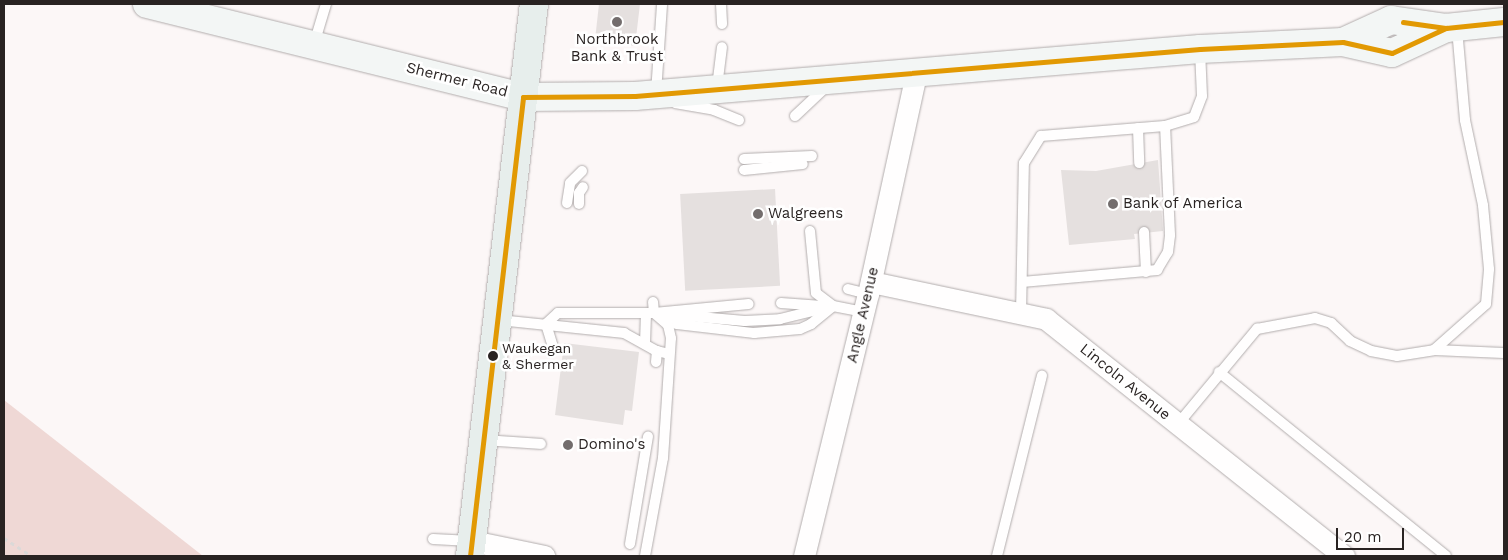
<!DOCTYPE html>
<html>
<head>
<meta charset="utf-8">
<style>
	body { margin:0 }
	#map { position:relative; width:1508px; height:560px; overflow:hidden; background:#fcf7f7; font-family:"Work Sans",sans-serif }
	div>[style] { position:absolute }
	.green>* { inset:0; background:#efd8d5 }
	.building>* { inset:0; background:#e5e0df; transform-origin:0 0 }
	.path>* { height:3px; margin-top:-1.5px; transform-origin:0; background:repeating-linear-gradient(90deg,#dbd9d8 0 4px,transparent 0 8px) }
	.roads { filter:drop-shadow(0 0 1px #b2adad) drop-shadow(0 0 1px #b2adad) }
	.lane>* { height:10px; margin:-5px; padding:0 5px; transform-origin:5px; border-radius:5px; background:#fffefe }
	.street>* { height:21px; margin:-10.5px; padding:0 10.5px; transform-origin:10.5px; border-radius:10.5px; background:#fffefe }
	.secondary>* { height:28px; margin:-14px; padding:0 14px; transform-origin:14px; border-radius:14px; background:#f3f6f5 }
	.primary>* { height:28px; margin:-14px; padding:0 14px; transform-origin:14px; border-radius:14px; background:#e7eeec }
	.bus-1>* { height:5px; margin:-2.5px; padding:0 2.5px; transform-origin:2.5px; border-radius:2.5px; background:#e29903 }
	.dots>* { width:14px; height:14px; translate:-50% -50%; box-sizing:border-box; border:2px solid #fff; border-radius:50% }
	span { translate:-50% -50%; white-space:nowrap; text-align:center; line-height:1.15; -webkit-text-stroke:5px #fff; paint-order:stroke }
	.bus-label { font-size:14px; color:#292322 }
	.left { translate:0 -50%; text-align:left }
	.poi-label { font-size:15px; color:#292322 }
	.street-label { font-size:15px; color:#292322 }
	.frame { position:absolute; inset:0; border:5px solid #292322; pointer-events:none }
	.scale { position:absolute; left:1336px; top:528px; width:68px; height:22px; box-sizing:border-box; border:2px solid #292322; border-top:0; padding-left:6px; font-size:15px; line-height:18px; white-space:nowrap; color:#292322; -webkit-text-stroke:4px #fff; paint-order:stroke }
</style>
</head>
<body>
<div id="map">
	<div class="green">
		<div style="clip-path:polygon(4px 400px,138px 505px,203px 556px,4px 556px)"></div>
	</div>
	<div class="building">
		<div style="clip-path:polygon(599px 4px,640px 4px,635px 46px,595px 40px)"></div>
		<div style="clip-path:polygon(1158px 160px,1163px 231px,1134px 234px,1135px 239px,1069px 245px,1061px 170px,1096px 171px)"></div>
		<div style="left:775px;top:189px;width:97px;height:95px;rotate:87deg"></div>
		<div style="clip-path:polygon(564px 343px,639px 352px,632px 411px,625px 410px,623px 425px,555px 415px)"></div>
	</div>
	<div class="path">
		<div style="left:4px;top:538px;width:33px;rotate:33deg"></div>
	</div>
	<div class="roads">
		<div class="lane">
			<div style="left:721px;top:4px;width:20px;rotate:87deg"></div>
			<div style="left:314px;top:44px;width:42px;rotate:-73.3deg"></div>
			<div style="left:717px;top:87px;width:40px;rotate:-82.9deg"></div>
			<div style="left:656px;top:93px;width:89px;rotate:-86.1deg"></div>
			<div style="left:675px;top:103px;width:40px;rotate:10deg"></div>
			<div style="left:714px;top:110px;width:27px;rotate:22deg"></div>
			<div style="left:795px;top:116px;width:44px;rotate:-43.2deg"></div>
			<div style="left:1138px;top:128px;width:35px;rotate:88deg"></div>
			<div style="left:744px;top:159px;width:68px;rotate:-2.5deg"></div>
			<div style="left:744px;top:170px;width:59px;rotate:-5.8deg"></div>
			<div style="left:567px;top:203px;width:20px;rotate:-81deg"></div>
			<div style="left:570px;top:183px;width:17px;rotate:-45deg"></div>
			<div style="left:579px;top:204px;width:11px;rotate:-90deg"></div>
			<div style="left:579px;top:193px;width:7px;rotate:-56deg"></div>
			<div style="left:810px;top:231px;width:62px;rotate:84.5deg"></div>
			<div style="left:816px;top:293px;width:21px;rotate:37deg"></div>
			<div style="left:1144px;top:232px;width:40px;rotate:87.1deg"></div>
			<div style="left:1022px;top:282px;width:136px;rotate:-5.1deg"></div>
			<div style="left:1157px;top:270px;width:21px;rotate:-59deg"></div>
			<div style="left:1168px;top:252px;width:17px;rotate:-83deg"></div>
			<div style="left:1170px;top:235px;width:109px;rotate:-92.6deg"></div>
			<div style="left:848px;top:289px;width:21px;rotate:14deg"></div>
			<div style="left:781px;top:303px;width:41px;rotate:4.2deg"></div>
			<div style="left:665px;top:314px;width:80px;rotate:5deg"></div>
			<div style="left:745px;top:321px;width:35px;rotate:-3deg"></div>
			<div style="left:780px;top:319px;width:50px;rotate:-13.8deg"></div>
			<div style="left:1021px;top:314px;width:151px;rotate:-88.9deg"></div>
			<div style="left:1024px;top:163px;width:32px;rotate:-58deg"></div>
			<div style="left:1041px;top:136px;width:124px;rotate:-4.6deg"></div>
			<div style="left:1165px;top:126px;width:30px;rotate:-17deg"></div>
			<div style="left:1194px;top:117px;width:22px;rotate:-69deg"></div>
			<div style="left:1202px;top:96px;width:46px;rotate:-92.5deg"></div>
			<div style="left:664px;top:318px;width:14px;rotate:25deg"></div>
			<div style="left:677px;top:324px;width:78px;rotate:6.7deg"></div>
			<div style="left:754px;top:333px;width:46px;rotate:-5deg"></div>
			<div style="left:800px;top:329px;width:12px;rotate:-24deg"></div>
			<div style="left:811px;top:324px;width:28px;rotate:-39deg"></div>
			<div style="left:833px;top:306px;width:32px;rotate:11deg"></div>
			<div style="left:499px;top:320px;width:126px;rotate:5.9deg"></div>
			<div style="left:624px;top:333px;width:38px;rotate:29deg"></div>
			<div style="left:657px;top:351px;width:12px;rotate:14deg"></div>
			<div style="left:546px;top:324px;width:16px;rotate:-43deg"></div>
			<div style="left:558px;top:313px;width:96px"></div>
			<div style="left:654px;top:313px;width:95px;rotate:-5.4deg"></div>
			<div style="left:546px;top:324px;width:24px;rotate:73deg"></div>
			<div style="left:645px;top:343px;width:30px;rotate:-88deg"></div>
			<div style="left:1434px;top:350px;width:70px;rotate:2.5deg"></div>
			<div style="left:656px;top:362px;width:11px;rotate:-85deg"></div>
			<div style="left:1219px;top:372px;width:292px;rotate:39deg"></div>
			<div style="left:1178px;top:424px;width:124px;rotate:-50.3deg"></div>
			<div style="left:1257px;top:329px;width:59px;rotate:-10.7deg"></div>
			<div style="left:1315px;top:318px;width:17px;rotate:17deg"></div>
			<div style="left:1331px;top:323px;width:26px;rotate:43deg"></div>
			<div style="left:1350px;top:341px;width:23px;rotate:25deg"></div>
			<div style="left:1371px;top:351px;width:26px;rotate:11deg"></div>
			<div style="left:1397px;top:356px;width:37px;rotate:-9deg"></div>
			<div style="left:1434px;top:350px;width:69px;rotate:-41.5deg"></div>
			<div style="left:1486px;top:304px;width:35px;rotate:-85deg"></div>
			<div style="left:1489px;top:269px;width:64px;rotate:-95.4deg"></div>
			<div style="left:1483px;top:205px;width:87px;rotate:-102deg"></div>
			<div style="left:1465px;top:120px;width:92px;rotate:-95deg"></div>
			<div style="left:485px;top:440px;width:56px;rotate:4.1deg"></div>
			<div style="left:433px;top:539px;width:38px;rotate:3deg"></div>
			<div style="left:630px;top:544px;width:109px;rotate:-80.5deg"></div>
			<div style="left:645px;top:556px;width:100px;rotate:-79.6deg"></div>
			<div style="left:663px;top:458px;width:120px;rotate:-86.2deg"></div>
			<div style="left:671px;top:338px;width:13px;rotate:-103deg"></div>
			<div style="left:668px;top:325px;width:18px;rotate:-139deg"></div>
			<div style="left:654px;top:313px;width:11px;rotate:-95deg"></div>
			<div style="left:997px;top:556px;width:186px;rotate:-76deg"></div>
		</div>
		<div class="street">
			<div style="left:871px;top:282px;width:179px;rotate:11.9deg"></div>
			<div style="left:1046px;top:319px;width:381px;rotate:38.5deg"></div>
			<div style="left:472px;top:541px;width:74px;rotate:11.8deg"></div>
			<div style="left:804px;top:556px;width:270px;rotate:-76.3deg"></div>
			<div style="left:868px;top:294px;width:226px;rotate:-77.7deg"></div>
		</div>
		<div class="secondary">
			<div style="left:147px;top:4px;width:387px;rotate:13.9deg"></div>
			<div style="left:523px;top:97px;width:112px;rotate:-0.5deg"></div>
			<div style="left:635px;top:96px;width:567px;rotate:-4.76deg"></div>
			<div style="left:1200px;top:49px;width:143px;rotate:-2.8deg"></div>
			<div style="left:1343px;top:42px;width:50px;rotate:12.7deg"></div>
			<div style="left:1392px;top:53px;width:60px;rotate:-24.8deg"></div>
			<div style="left:1343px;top:42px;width:53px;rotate:-24.6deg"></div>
			<div style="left:1391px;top:20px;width:56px;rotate:8.3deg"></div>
			<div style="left:1446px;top:28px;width:58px;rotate:-5.9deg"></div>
		</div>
		<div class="primary">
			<div style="left:470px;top:556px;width:556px;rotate:-83.39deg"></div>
		</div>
	</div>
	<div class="bus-1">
		<div style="left:1403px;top:22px;width:43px;rotate:7.9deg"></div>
		<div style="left:1446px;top:28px;width:58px;rotate:-5.9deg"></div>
		<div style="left:470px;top:556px;width:462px;rotate:-83.4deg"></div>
		<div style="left:523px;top:97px;width:112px;rotate:-0.5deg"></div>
		<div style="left:635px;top:96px;width:567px;rotate:-4.76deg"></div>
		<div style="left:1200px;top:49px;width:143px;rotate:-2.8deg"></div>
		<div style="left:1343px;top:42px;width:50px;rotate:12.7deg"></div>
		<div style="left:1392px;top:53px;width:60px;rotate:-24.8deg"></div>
	</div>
	<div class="dots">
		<div style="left:617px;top:22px;background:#736d6d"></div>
		<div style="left:1113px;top:204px;background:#736d6d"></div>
		<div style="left:758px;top:214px;background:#736d6d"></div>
		<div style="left:493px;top:356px;background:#292322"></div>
		<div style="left:568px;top:445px;background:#736d6d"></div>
	</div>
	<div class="bus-label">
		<span class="left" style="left:502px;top:356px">Waukegan<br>&amp; Shermer</span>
	</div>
	<div class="poi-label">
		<span style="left:617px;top:48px">Northbrook<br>Bank &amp; Trust</span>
		<span class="left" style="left:1123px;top:204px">Bank of America</span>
		<span class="left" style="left:768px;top:214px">Walgreens</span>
		<span class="left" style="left:578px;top:445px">Domino's</span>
	</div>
	<div class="street-label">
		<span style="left:457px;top:80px;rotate:14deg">Shermer Road</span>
		<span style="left:863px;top:315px;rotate:-77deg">Angle Avenue</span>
		<span style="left:1125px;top:382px;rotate:39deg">Lincoln Avenue</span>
	</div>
	<div class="frame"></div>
	<div class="scale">20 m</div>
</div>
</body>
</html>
